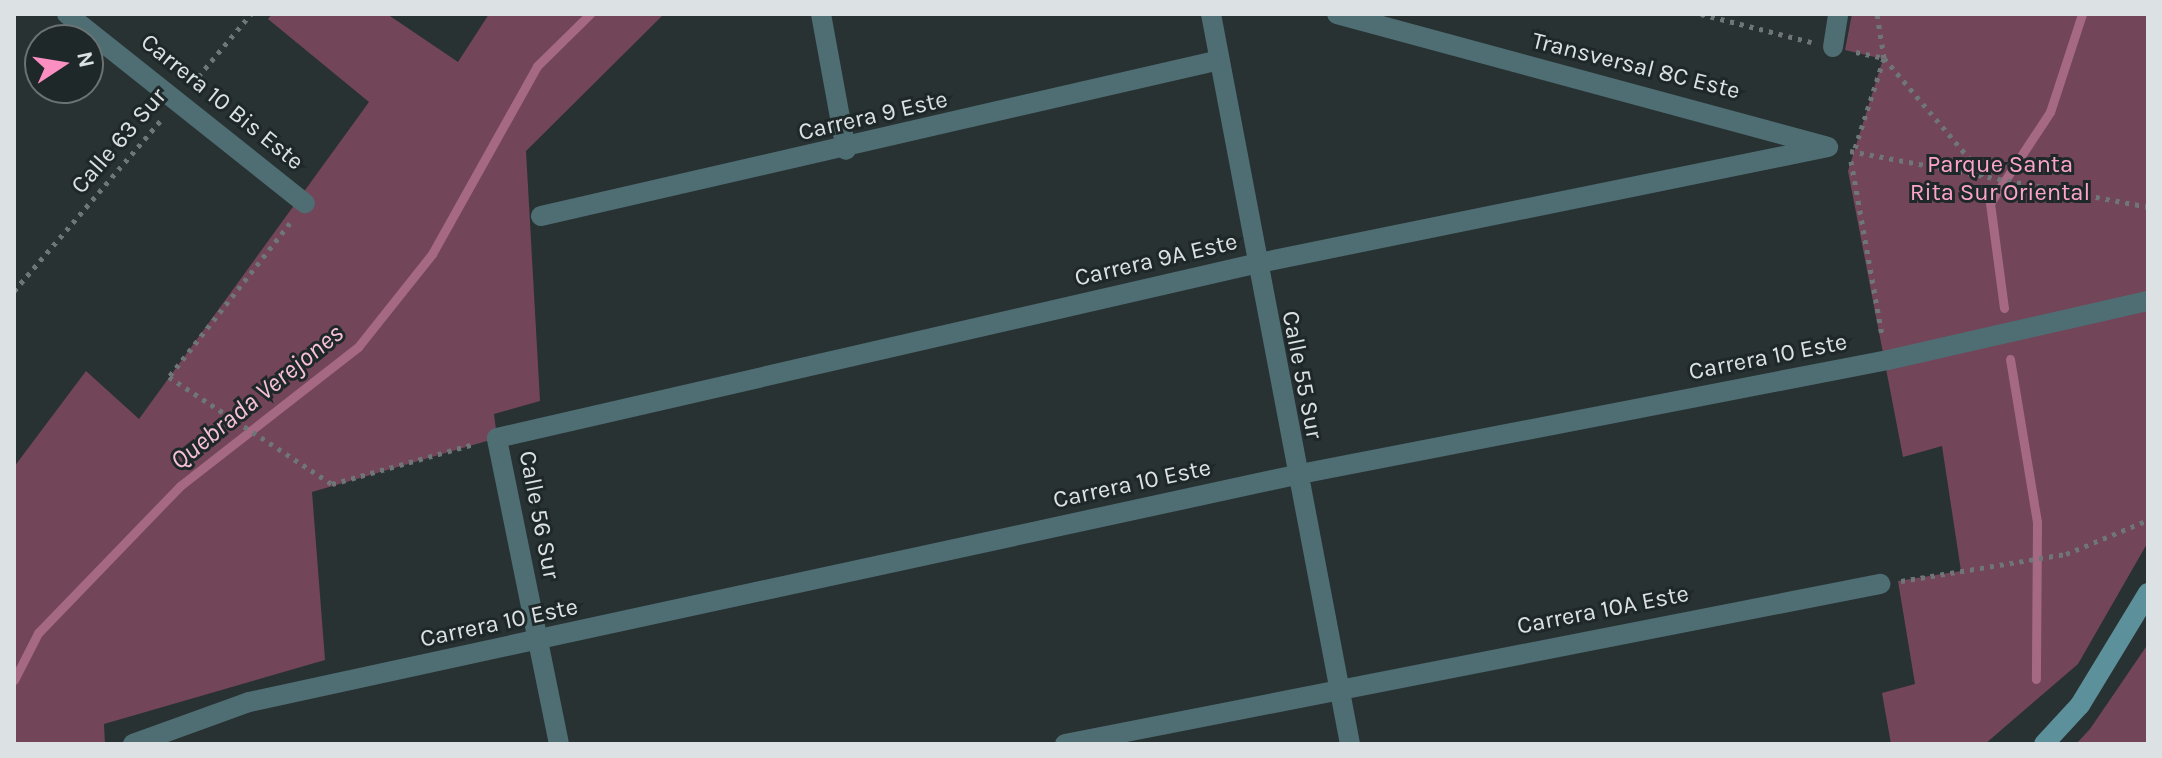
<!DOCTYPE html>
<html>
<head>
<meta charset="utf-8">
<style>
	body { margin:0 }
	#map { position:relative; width:2162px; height:758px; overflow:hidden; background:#293233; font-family:Karla,sans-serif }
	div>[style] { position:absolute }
	.green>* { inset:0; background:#734559 }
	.stream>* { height:9px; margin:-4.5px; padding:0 4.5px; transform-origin:4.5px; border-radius:4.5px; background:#a56984 }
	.path>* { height:5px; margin-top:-2.5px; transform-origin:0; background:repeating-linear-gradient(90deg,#6e7677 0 4px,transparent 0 10px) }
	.street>* { height:20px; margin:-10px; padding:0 10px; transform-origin:10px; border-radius:10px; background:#4e6e74 }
	.secondary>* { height:20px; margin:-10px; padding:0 10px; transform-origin:10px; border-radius:10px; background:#5c909b }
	span { translate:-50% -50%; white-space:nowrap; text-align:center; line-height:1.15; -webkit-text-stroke:6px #1f2829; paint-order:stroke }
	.street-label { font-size:24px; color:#dce1e3 }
	.park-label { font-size:24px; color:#fda4cb }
	.water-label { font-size:26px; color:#f7c0d7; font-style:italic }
	.frame { position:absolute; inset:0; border:16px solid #dce1e3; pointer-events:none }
	.north { position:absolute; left:24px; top:24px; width:80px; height:80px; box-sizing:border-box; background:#1f2829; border:2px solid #6b7273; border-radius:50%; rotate:78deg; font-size:22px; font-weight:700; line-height:32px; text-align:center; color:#dce1e3 }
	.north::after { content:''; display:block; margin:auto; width:28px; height:36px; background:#fc8fc1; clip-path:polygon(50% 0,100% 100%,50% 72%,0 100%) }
</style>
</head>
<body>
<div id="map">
	<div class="green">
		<div style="clip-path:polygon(272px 14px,387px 14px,458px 62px,489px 14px,664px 14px,526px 151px,540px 401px,494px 414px,497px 438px,312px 492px,325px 660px,104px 724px,105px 744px,14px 744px,14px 467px,86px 371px,139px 419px,369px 102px,268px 19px)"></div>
		<div style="clip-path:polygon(1852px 14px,2148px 14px,2148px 542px,2078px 664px,1985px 744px,1891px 744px,1882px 693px,1915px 684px,1898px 581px,1961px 571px,1942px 446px,1903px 457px,1848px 171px,1883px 59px,1845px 50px)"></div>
		<div style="clip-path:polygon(2148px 644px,2148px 744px,2076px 744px,2090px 729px)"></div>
	</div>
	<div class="stream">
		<div style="left:2004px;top:308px;width:106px;rotate:-97.6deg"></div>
		<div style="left:1990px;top:203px;width:109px;rotate:-56.6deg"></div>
		<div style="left:2050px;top:112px;width:103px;rotate:-71.9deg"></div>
		<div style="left:2010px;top:359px;width:165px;rotate:80.6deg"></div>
		<div style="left:2037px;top:522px;width:157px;rotate:90.4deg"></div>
		<div style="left:14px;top:680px;width:53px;rotate:-62.9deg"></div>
		<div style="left:38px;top:633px;width:204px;rotate:-46deg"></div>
		<div style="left:180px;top:486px;width:226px;rotate:-38deg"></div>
		<div style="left:358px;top:347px;width:119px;rotate:-51.5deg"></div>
		<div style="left:432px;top:254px;width:215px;rotate:-60.8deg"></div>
		<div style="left:537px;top:66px;width:74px;rotate:-44.5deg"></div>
	</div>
	<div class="path">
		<div style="left:1701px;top:14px;width:114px;rotate:14.3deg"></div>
		<div style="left:1856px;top:52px;width:29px;rotate:12deg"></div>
		<div style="left:1884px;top:58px;width:155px;rotate:49.7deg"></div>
		<div style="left:192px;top:84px;width:92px;rotate:-49.9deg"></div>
		<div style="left:1855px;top:148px;width:95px;rotate:-72.1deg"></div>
		<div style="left:1884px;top:58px;width:45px;rotate:-99deg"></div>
		<div style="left:1850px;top:151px;width:303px;rotate:10.6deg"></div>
		<div style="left:1851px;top:161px;width:177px;rotate:79.9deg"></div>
		<div style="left:290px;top:223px;width:196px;rotate:128.2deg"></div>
		<div style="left:169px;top:377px;width:195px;rotate:33.3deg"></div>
		<div style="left:332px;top:484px;width:148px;rotate:-15.7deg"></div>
		<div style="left:14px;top:291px;width:227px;rotate:-49.3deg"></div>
		<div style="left:1901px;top:581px;width:167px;rotate:-9.3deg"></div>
		<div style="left:2066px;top:554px;width:89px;rotate:-22.5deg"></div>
	</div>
	<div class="street">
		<div style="left:67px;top:14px;width:304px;rotate:38.5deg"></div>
		<div style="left:821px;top:14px;width:138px;rotate:79.6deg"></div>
		<div style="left:1211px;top:14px;width:743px;rotate:79.22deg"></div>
		<div style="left:1337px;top:14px;width:506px;rotate:15.14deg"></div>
		<div style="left:1833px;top:47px;width:33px;rotate:-81deg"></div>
		<div style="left:541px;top:216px;width:692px;rotate:-12.95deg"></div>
		<div style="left:133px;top:744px;width:123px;rotate:-19.9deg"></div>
		<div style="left:249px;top:702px;width:1070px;rotate:-12.24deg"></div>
		<div style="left:1295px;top:475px;width:604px;rotate:-10.98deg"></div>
		<div style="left:1888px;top:360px;width:267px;rotate:-12.8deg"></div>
		<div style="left:559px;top:744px;width:312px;rotate:-101.5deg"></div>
		<div style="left:497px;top:438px;width:777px;rotate:-12.94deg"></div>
		<div style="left:1254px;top:264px;width:586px;rotate:-11.52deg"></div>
		<div style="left:1065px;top:744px;width:831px;rotate:-11.11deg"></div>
	</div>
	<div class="secondary">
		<div style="left:2044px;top:744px;width:53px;rotate:-47.3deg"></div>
		<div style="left:2080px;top:705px;width:131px;rotate:-58.7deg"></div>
	</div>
	<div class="street-label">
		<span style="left:1636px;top:66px;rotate:14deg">Transversal 8C Este</span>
		<span style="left:222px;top:102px;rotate:39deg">Carrera 10 Bis Este</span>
		<span style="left:873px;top:116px;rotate:-13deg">Carrera 9 Este</span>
		<span style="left:119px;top:141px;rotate:-49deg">Calle 63 Sur</span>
		<span style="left:1156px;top:260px;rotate:-13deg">Carrera 9A Este</span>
		<span style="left:1768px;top:357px;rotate:-11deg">Carrera 10 Este</span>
		<span style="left:1302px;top:375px;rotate:79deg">Calle 55 Sur</span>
		<span style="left:1132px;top:484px;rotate:-12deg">Carrera 10 Este</span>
		<span style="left:539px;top:515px;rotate:79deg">Calle 56 Sur</span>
		<span style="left:1603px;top:610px;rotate:-11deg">Carrera 10A Este</span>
		<span style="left:499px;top:623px;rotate:-12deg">Carrera 10 Este</span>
	</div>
	<div class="park-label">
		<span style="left:2000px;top:179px">Parque Santa<br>Rita Sur Oriental</span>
	</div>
	<div class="water-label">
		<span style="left:257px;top:397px;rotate:-39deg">Quebrada Verejones</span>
	</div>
	<div class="frame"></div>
	<div class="north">N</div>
</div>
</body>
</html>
